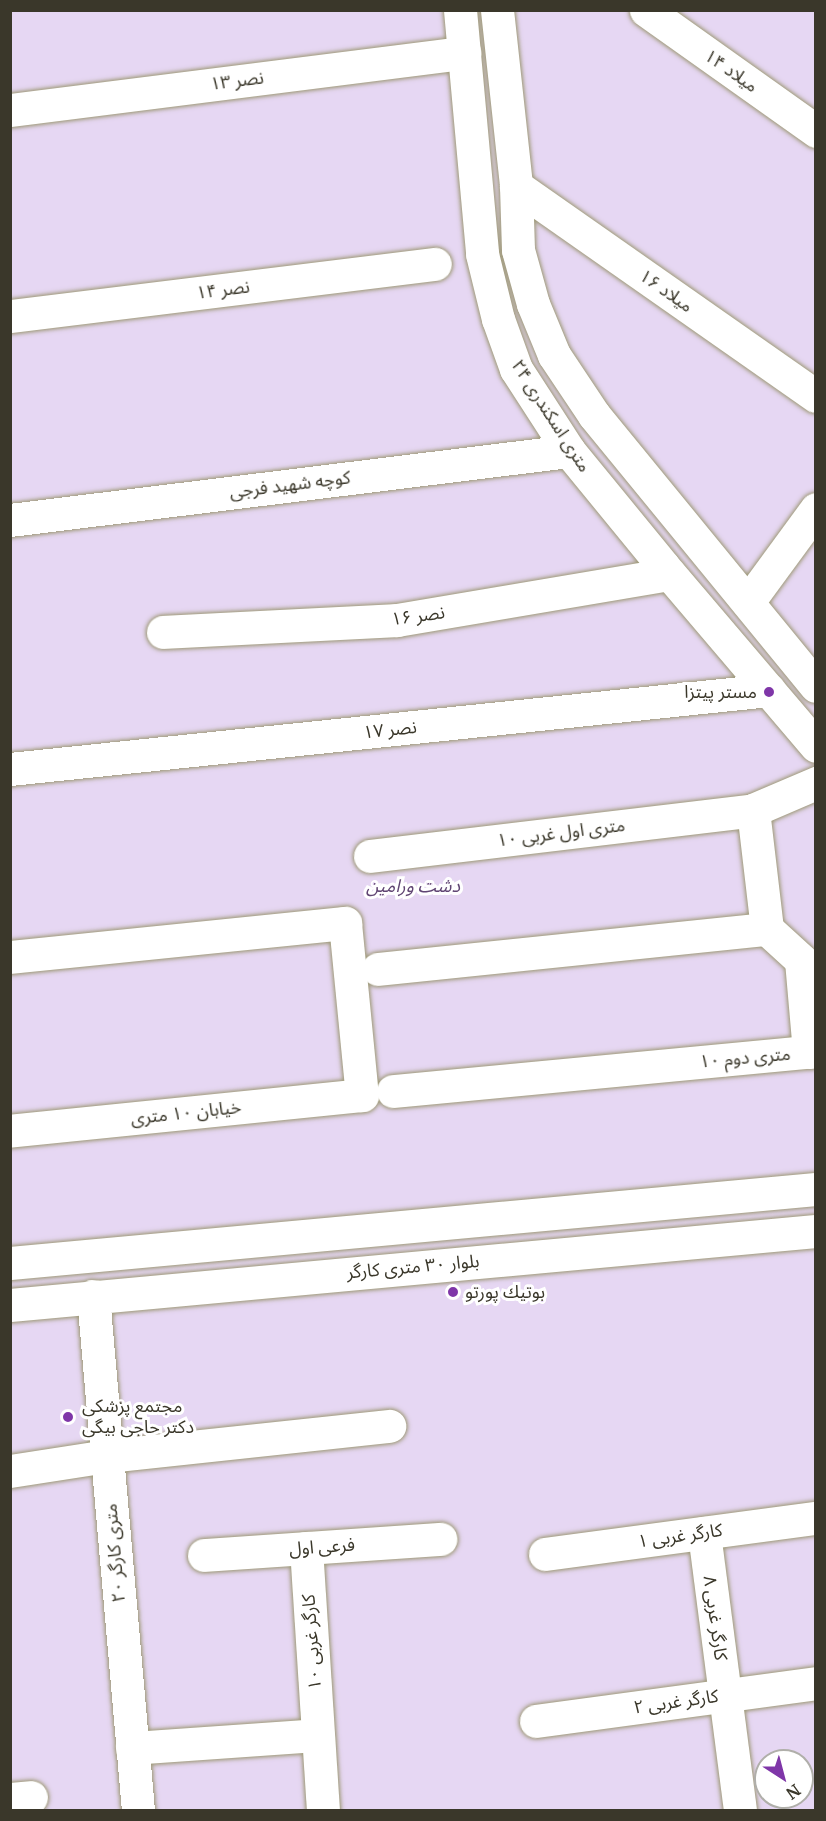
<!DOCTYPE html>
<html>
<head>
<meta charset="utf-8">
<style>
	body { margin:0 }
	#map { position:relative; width:826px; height:1821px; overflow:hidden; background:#f5efcc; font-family:Merriweather,"Noto Sans Arabic",serif }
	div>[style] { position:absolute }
	.green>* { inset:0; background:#e6d7f3 }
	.roads { filter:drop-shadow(0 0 2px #9e9978) drop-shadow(0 0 2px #9e9978) }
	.minor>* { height:33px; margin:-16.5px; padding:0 16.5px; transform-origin:16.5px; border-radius:16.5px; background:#fff }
	.major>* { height:33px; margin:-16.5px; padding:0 16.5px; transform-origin:16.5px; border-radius:16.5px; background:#fff }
	.dots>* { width:16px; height:16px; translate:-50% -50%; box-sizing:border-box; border:3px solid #fff; border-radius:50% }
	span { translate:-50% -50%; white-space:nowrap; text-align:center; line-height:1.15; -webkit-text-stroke:6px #fff; paint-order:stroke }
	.street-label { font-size:18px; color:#3a372a }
	.poi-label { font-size:18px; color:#3a372a }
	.right { translate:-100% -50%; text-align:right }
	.left { translate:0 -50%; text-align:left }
	.park-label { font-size:18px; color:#604573; font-style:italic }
	.frame { position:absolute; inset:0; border:12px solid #3a372a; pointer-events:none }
	.north { position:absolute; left:754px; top:1749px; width:60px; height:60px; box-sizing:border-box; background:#fff; border:2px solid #b0afaa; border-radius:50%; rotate:144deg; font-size:16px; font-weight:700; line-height:24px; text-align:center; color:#3a372a }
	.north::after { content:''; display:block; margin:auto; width:21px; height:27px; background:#7f36a8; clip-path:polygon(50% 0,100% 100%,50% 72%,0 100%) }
</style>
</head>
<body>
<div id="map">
	<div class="green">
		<div style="clip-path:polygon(evenodd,11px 11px,815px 11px,815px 1810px,11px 1810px,11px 11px,766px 1761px,802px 1761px,802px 1797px,766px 1797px,766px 1761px)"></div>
	</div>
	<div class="roads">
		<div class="minor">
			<div style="left:646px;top:10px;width:209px;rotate:35.4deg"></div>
			<div style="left:10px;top:110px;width:458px;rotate:-7.2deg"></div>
			<div style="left:516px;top:186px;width:366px;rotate:35deg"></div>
			<div style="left:10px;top:316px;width:428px;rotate:-7deg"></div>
			<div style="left:10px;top:520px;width:563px;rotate:-7.04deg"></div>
			<div style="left:748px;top:602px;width:115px;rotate:-53.8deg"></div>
			<div style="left:163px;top:632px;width:234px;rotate:-2.9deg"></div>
			<div style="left:397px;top:620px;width:276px;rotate:-9.6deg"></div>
			<div style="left:10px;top:769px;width:763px;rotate:-5.94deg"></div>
			<div style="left:370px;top:856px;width:386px;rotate:-6.8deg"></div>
			<div style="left:10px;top:957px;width:337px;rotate:-5.8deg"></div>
			<div style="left:345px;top:923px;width:173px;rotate:84.4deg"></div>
			<div style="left:362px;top:1095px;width:354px;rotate:174.2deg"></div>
			<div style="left:378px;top:969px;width:391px;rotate:-5.9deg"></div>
			<div style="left:393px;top:1091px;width:418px;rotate:-5.4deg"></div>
			<div style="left:809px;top:1052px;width:92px;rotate:-95deg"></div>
			<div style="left:801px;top:960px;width:46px;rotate:-137.6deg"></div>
			<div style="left:767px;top:929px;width:120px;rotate:-96.7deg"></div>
			<div style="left:753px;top:810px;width:69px;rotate:-23.2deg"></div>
			<div style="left:93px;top:1296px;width:516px;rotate:85deg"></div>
			<div style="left:10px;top:1471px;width:98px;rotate:-8.8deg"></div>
			<div style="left:107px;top:1456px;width:284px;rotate:-6.1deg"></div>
			<div style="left:704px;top:1533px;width:279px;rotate:82.6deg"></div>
			<div style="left:306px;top:1548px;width:263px;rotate:86.3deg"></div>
			<div style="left:545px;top:1554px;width:273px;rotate:-7.6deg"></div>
			<div style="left:204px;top:1555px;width:237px;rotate:-3.9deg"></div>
			<div style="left:536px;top:1721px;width:283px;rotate:-7.7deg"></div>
			<div style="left:132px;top:1748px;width:186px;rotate:-4deg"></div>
			<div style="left:10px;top:1799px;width:21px;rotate:-5deg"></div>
		</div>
		<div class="major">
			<div style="left:460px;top:10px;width:245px;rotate:84.8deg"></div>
			<div style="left:482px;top:254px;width:67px;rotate:76.2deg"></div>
			<div style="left:498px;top:319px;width:53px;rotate:70.2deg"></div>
			<div style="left:516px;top:369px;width:98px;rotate:57.1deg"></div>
			<div style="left:569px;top:451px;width:149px;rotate:50.7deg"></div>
			<div style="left:663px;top:566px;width:236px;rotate:49.6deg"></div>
			<div style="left:497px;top:10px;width:177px;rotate:83.8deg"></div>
			<div style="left:516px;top:186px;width:64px;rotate:88.2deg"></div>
			<div style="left:518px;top:250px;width:56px;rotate:74.5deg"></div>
			<div style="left:533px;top:304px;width:55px;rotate:67.6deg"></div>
			<div style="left:554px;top:355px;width:72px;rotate:56.3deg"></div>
			<div style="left:594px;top:415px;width:350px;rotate:50.7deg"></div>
			<div style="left:10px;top:1263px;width:809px;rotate:-5.25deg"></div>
			<div style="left:10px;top:1305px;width:809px;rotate:-5.25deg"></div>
		</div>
	</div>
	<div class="dots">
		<div style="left:769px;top:692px;background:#7f36a8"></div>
		<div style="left:453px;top:1292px;background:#7f36a8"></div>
		<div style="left:68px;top:1417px;background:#7f36a8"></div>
	</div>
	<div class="street-label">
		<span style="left:731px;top:71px;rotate:35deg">میلاد ۱۴</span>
		<span style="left:237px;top:81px;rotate:-7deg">نصر ۱۳</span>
		<span style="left:223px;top:290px;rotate:-7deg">نصر ۱۴</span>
		<span style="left:666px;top:291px;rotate:35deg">میلاد ۱۶</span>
		<span style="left:551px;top:416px;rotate:57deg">۲۴ متری اسکندری</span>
		<span style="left:290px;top:485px;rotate:-7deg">کوچه شهید فرجی</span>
		<span style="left:418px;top:616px;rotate:-8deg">نصر ۱۶</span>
		<span style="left:390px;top:730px;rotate:-6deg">نصر ۱۷</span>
		<span style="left:561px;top:833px;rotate:-7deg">۱۰ متری اول غربی</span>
		<span style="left:745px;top:1058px;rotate:-5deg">۱۰ متری دوم</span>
		<span style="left:186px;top:1113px;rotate:-6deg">خیابان ۱۰ متری</span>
		<span style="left:413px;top:1267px;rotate:-5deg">بلوار ۳۰ متری کارگر</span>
		<span style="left:680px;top:1536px;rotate:-8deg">کارگر غربی ۱</span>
		<span style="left:322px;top:1547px;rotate:-4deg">فرعی اول</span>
		<span style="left:115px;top:1553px;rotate:-95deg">۲۰ متری کارگر</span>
		<span style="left:715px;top:1618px;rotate:82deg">کارگر غربی ۸</span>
		<span style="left:312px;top:1642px;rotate:-94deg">کارگر غربی ۱۰</span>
		<span style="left:676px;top:1702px;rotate:-8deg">کارگر غربی ۲</span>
	</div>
	<div class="poi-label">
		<span class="right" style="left:757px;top:692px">مستر پیتزا</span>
		<span class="left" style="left:465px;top:1292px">بوتيك پورتو</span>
		<span class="left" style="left:82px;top:1417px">مجتمع پزشکی<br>دکتر حاجی بیگی</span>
	</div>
	<div class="park-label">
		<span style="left:413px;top:886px">دشت ورامین</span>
	</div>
	<div class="frame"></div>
	<div class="north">N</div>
</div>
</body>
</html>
